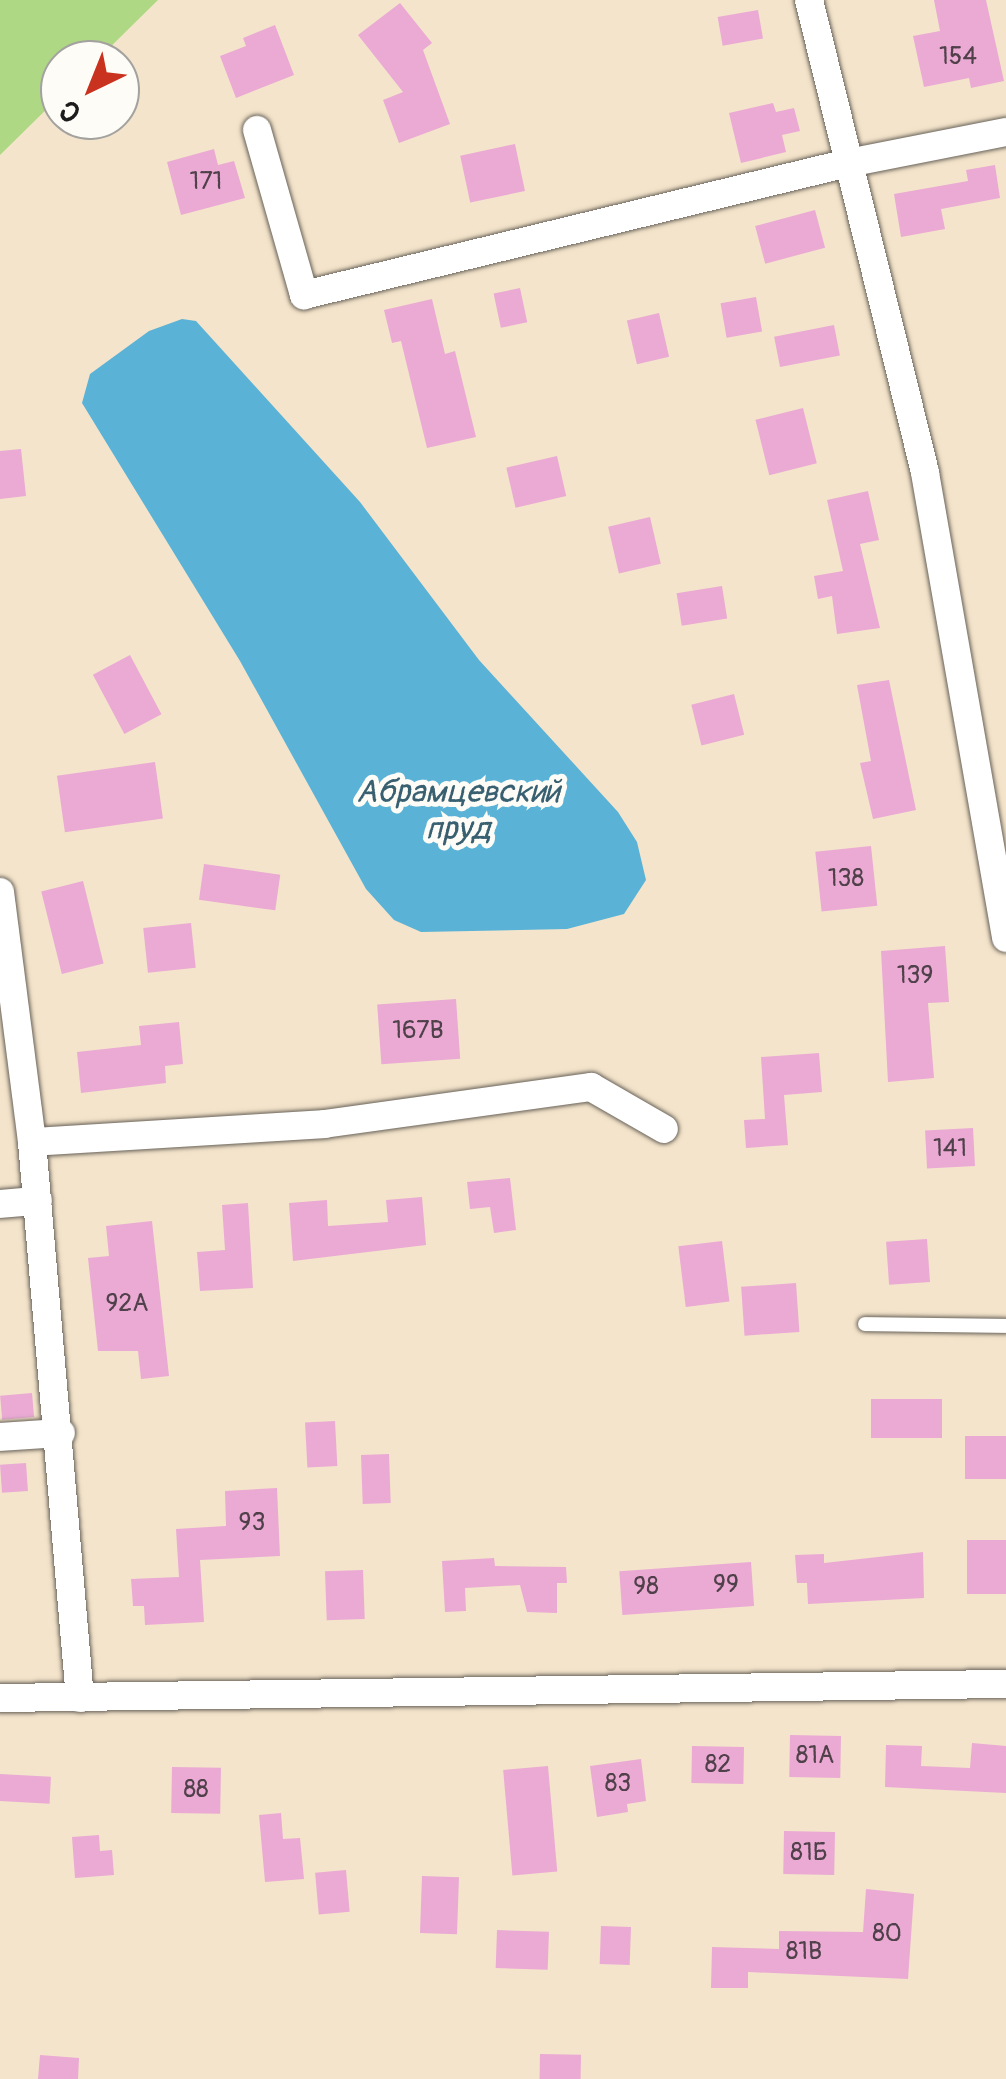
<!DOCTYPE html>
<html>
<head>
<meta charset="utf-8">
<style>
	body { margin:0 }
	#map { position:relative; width:1006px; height:2079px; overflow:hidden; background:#f4e4cb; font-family:Pangolin,sans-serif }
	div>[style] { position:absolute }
	.green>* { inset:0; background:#aed884 }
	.water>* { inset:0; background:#5ab3d7 }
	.building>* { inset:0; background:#eaaad4; transform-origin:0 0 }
	.roads { filter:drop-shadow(0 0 2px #686259) drop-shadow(0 0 2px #686259) }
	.lane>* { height:14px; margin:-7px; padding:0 7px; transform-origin:7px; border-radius:7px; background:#fff }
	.street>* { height:28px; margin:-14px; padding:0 14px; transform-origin:14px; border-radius:14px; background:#fff }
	span { translate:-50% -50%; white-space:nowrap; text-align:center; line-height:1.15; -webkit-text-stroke:10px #fdfcf7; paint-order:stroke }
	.number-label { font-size:25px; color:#50404a }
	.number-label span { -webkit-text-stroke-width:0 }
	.water-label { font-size:32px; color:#386070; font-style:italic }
	.north { position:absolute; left:40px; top:40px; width:100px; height:100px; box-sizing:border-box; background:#fdfcf7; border:2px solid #a3a29f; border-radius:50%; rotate:223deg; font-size:28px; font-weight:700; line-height:40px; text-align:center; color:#1c1c1c }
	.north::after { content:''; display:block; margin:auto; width:35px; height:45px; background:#c8321e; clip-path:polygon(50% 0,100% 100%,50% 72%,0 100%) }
</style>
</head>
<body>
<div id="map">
	<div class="green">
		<div style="clip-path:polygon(0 0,158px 0,97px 60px,60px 60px,60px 96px,0 155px)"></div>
	</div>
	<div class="water">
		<div style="clip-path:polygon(182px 319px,196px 321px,360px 502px,479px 660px,618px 812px,637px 842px,646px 880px,624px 914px,567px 929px,421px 932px,394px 920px,366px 889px,240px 661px,82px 403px,90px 374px,149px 331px)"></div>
	</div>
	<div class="building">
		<div style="clip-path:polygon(934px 0,986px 0,1004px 81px,971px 88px,969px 78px,924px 87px,913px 36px,940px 31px)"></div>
		<div style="clip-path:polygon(400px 3px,432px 43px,423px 50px,450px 124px,399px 143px,383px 100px,403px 92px,358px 35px)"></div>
		<div style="left:758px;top:10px;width:29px;height:41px;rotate:80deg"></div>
		<div style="clip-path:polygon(275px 25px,294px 75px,236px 98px,220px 56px,246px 46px,243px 38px)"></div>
		<div style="clip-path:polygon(773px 103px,776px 112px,794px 108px,800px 131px,782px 135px,786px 152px,741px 163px,729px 113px)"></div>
		<div style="left:515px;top:144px;width:48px;height:56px;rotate:78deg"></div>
		<div style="clip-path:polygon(214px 149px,218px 165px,234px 161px,245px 198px,181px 215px,167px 162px)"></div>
		<div style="clip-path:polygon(995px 165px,1000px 198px,941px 209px,945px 229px,901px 237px,894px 194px,968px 181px,966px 170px)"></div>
		<div style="left:815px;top:210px;width:39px;height:62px;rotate:75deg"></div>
		<div style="left:520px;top:288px;width:35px;height:27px;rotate:78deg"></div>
		<div style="left:756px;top:297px;width:35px;height:36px;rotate:80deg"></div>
		<div style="clip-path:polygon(432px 299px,445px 354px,455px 351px,476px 437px,427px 448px,401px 341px,392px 343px,384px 310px)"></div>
		<div style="left:659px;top:313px;width:45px;height:33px;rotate:77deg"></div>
		<div style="left:834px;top:325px;width:31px;height:61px;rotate:79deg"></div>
		<div style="left:803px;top:408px;width:57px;height:49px;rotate:76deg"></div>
		<div style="clip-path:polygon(21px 449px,26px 496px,0 499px,0 451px)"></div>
		<div style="left:557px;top:456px;width:41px;height:52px;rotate:77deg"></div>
		<div style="clip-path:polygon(868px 491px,879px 540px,860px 544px,880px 628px,837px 634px,832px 596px,818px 599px,814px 576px,843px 571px,827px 500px)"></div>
		<div style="left:650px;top:517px;width:48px;height:43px;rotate:77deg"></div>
		<div style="left:722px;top:586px;width:33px;height:46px;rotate:81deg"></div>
		<div style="left:130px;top:655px;width:67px;height:42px;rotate:62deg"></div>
		<div style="clip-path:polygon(889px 680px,916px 810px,873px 819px,860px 763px,871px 761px,857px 685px)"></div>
		<div style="left:734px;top:694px;width:42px;height:44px;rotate:76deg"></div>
		<div style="left:155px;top:762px;width:57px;height:99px;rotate:82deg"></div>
		<div style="left:871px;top:846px;width:60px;height:56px;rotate:84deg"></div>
		<div style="left:204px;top:864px;width:77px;height:36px;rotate:8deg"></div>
		<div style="left:83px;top:881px;width:85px;height:43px;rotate:76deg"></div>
		<div style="left:191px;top:923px;width:45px;height:48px;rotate:84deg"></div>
		<div style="clip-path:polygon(945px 946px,949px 1002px,928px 1003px,934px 1078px,888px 1082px,881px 951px)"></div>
		<div style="left:456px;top:999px;width:60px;height:79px;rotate:86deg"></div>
		<div style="clip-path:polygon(179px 1022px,183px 1064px,165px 1066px,166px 1083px,81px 1093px,77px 1052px,141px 1045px,139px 1026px)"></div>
		<div style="clip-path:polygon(819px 1053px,822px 1092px,784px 1095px,788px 1145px,746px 1148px,744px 1120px,765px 1119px,761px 1057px)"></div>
		<div style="left:973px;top:1128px;width:38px;height:48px;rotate:87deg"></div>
		<div style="clip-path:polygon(510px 1178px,516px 1230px,494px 1233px,490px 1207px,470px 1209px,467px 1182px)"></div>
		<div style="clip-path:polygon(422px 1197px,426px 1245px,293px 1261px,289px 1203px,327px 1200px,328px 1226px,388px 1222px,386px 1200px)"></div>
		<div style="clip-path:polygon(248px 1203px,253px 1288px,200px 1291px,197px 1252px,225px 1250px,222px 1205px)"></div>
		<div style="clip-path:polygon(152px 1221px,169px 1376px,141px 1379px,138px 1351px,98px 1351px,88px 1258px,109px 1256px,106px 1226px)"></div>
		<div style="left:927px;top:1239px;width:43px;height:41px;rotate:86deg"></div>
		<div style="left:722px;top:1241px;width:61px;height:44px;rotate:83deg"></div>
		<div style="left:796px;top:1283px;width:49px;height:55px;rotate:86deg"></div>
		<div style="left:32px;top:1393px;width:24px;height:32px;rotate:85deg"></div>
		<div style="left:871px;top:1399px;width:71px;height:39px"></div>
		<div style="left:335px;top:1421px;width:45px;height:30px;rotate:87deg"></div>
		<div style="left:1006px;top:1436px;width:43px;height:41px;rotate:90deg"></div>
		<div style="left:389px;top:1454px;width:49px;height:28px;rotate:88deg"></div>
		<div style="left:26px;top:1463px;width:28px;height:26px;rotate:86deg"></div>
		<div style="clip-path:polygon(277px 1488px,280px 1556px,200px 1560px,204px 1622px,145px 1625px,144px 1606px,133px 1606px,131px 1579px,179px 1577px,176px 1529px,226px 1526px,225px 1491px)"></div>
		<div style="left:967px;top:1540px;width:39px;height:54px"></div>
		<div style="clip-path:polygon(923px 1552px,924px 1598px,808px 1604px,807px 1583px,797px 1583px,795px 1555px,824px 1554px,824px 1563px)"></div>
		<div style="clip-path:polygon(494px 1558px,495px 1566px,566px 1567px,567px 1583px,557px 1583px,557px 1613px,527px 1612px,520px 1585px,465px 1588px,466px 1611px,445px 1612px,442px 1561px)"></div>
		<div style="left:751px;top:1562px;width:44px;height:132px;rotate:86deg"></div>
		<div style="left:363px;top:1570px;width:49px;height:38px;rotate:88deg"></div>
		<div style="left:790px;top:1735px;width:51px;height:42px;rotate:1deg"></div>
		<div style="clip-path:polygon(972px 1743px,1006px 1746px,1006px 1793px,885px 1787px,886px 1745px,922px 1746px,921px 1766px,970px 1768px)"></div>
		<div style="left:692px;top:1746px;width:52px;height:37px;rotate:1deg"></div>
		<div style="clip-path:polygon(641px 1759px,646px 1801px,627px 1804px,628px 1812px,597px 1817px,590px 1766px)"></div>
		<div style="left:548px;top:1766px;width:106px;height:45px;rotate:85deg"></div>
		<div style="left:172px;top:1767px;width:49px;height:46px;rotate:1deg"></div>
		<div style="left:0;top:1774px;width:51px;height:27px;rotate:3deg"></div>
		<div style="clip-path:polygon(281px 1813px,283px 1839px,300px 1838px,304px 1879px,265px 1882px,259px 1815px)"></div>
		<div style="left:784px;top:1831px;width:51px;height:43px;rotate:1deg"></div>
		<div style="clip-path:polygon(99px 1835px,100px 1851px,112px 1850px,114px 1875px,75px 1878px,72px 1837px)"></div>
		<div style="left:346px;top:1870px;width:42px;height:31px;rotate:85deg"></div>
		<div style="left:422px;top:1876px;width:37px;height:57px;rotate:2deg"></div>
		<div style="clip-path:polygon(866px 1889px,914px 1894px,908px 1979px,748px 1972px,748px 1988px,711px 1988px,712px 1947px,779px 1949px,779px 1931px,863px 1932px)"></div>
		<div style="left:601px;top:1926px;width:30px;height:38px;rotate:2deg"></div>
		<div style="left:497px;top:1930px;width:52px;height:38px;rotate:2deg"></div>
		<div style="left:540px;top:2054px;width:41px;height:25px;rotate:1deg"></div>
		<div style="clip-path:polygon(40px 2055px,79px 2058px,78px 2079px,38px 2079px)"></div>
	</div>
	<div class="roads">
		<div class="lane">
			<div style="left:865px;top:1324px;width:141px;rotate:0.8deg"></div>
		</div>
		<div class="street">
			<div style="left:809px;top:0;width:487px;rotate:76.2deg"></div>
			<div style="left:925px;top:473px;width:472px;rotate:80.1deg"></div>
			<div style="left:257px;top:130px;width:172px;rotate:74.1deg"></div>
			<div style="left:304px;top:295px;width:560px;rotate:-13.64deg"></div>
			<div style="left:848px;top:163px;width:161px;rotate:-11.1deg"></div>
			<div style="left:0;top:892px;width:252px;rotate:82.7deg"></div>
			<div style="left:32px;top:1142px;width:558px;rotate:85.07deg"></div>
			<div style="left:32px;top:1142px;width:293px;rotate:-3.5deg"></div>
			<div style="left:324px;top:1124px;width:270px;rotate:-7.9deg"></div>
			<div style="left:591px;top:1087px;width:84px;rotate:29.9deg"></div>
			<div style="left:0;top:1204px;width:38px;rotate:-5deg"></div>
			<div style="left:0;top:1437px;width:61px;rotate:-3.8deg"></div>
			<div style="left:0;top:1698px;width:1006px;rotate:-0.8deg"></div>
		</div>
	</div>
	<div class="number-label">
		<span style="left:958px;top:57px">154</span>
		<span style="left:206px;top:182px">171</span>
		<span style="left:846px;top:879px">138</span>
		<span style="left:915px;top:976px">139</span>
		<span style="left:418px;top:1031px">167В</span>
		<span style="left:950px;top:1149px">141</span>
		<span style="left:127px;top:1304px">92А</span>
		<span style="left:252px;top:1523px">93</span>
		<span style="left:726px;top:1585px">99</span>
		<span style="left:646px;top:1587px">98</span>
		<span style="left:815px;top:1756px">81А</span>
		<span style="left:718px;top:1765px">82</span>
		<span style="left:618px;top:1784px">83</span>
		<span style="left:196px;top:1790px">88</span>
		<span style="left:809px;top:1853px">81Б</span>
		<span style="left:887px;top:1934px">80</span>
		<span style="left:804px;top:1952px">81В</span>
	</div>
	<div class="water-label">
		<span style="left:458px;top:811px">Абрамцевский<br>пруд</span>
	</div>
	<div class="north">С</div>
</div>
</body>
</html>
